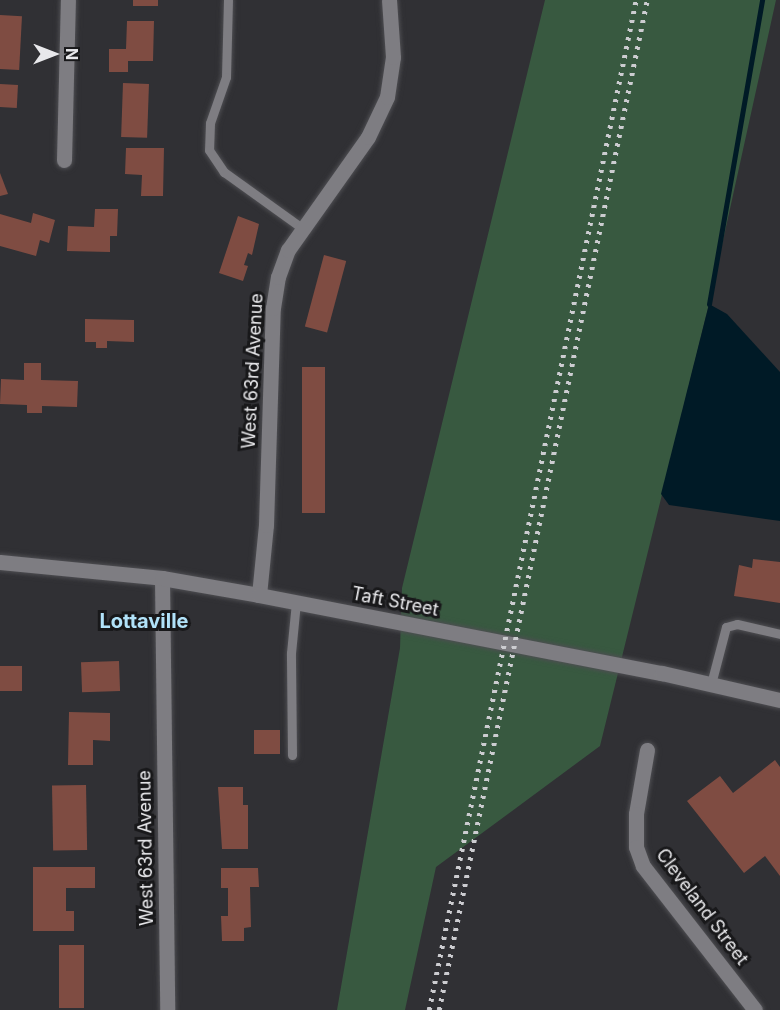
<!DOCTYPE html>
<html>
<head>
<meta charset="utf-8">
<style>
	body { margin:0 }
	#map { position:relative; width:780px; height:1010px; overflow:hidden; background:#303034; font-family:Inter,sans-serif }
	div>[style] { position:absolute }
	.green>* { inset:0; background:#385940 }
	.water>* { inset:0; background:#001a26 }
	.stream>* { height:5px; margin:-2.5px; padding:0 2.5px; transform-origin:2.5px; border-radius:2.5px; background:#001a26 }
	.building>* { inset:0; background:#7f4c42; transform-origin:0 0 }
	.roads { filter:drop-shadow(0 0 2px #4e4e52) drop-shadow(0 0 2px #4e4e52) }
	.lane>* { height:9px; margin:-4.5px; padding:0 4.5px; transform-origin:4.5px; border-radius:4.5px; background:#7e7d82 }
	.street>* { height:15px; margin:-7.5px; padding:0 7.5px; transform-origin:7.5px; border-radius:7.5px; background:#7e7d82 }
	.secondary>* { height:15px; margin:-7.5px; padding:0 7.5px; transform-origin:7.5px; border-radius:7.5px; background:#7e7d82 }
	.rail>* { height:4.5px; margin-top:-2.25px; transform-origin:0; background:repeating-linear-gradient(90deg,#ccccd0 0 3px,transparent 0 9px) }
	span { translate:-50% -50%; white-space:nowrap; text-align:center; line-height:1.15; -webkit-text-stroke:6px #18181a; paint-order:stroke }
	.street-label { font-size:18px; color:#e8e8eb }
	.neighbourhood-label { font-size:20px; color:#b1e2f9; font-weight:700 }
	.north { position:absolute; left:24px; top:24px; width:60px; height:60px; -webkit-text-stroke:4px #18181a; paint-order:stroke; rotate:90deg; font-size:16px; font-weight:700; line-height:24px; text-align:center; color:#e8e8eb }
	.north::after { content:''; display:block; margin:auto; width:21px; height:27px; background:#e8e8eb; clip-path:polygon(50% 0,100% 100%,50% 72%,0 100%) }
</style>
</head>
<body>
<div id="map">
	<div class="green">
		<div style="clip-path:polygon(545px 0,776px 0,709px 304px,600px 746px,436px 867px,405px 1010px,337px 1010px,400px 648px,402px 588px)"></div>
	</div>
	<div class="water">
		<div style="clip-path:polygon(709px 304px,727px 314px,780px 372px,780px 521px,669px 505px,661px 494px)"></div>
	</div>
	<div class="stream">
		<div style="left:709px;top:304px;width:309px;rotate:-80.1deg"></div>
	</div>
	<div class="building">
		<div style="left:133px;top:0;width:25px;height:6px"></div>
		<div style="left:0;top:15px;width:22px;height:54px;rotate:3deg"></div>
		<div style="clip-path:polygon(127px 21px,154px 21px,153px 61px,128px 61px,128px 72px,109px 72px,109px 49px,126px 49px)"></div>
		<div style="left:123px;top:83px;width:26px;height:54px;rotate:2deg"></div>
		<div style="left:0;top:84px;width:18px;height:23px;rotate:3deg"></div>
		<div style="clip-path:polygon(126px 148px,164px 148px,163px 196px,141px 196px,142px 175px,125px 174px)"></div>
		<div style="clip-path:polygon(0 173px,8px 194px,0 196px)"></div>
		<div style="clip-path:polygon(95px 209px,118px 209px,117px 236px,110px 236px,110px 252px,67px 251px,68px 226px,94px 227px)"></div>
		<div style="clip-path:polygon(33px 213px,55px 220px,49px 243px,40px 240px,36px 256px,0 246px,0 214px,31px 223px)"></div>
		<div style="clip-path:polygon(238px 216px,259px 224px,252px 255px,248px 253px,244px 265px,248px 266px,243px 281px,219px 273px)"></div>
		<div style="left:324px;top:255px;width:23px;height:74px;rotate:15deg"></div>
		<div style="clip-path:polygon(85px 319px,134px 320px,134px 342px,107px 341px,107px 348px,96px 348px,96px 342px,85px 342px)"></div>
		<div style="clip-path:polygon(24px 363px,41px 363px,41px 380px,78px 381px,77px 407px,42px 406px,42px 413px,27px 413px,27px 405px,0 404px,1px 379px,24px 380px)"></div>
		<div style="left:302px;top:367px;width:23px;height:146px"></div>
		<div style="clip-path:polygon(753px 559px,780px 562px,780px 603px,734px 596px,739px 565px,752px 568px)"></div>
		<div style="left:119px;top:661px;width:30px;height:38px;rotate:88deg"></div>
		<div style="left:0;top:666px;width:22px;height:25px"></div>
		<div style="clip-path:polygon(69px 712px,110px 713px,110px 741px,93px 740px,93px 765px,68px 765px)"></div>
		<div style="left:254px;top:730px;width:26px;height:24px"></div>
		<div style="clip-path:polygon(775px 760px,780px 767px,780px 876px,765px 856px,744px 873px,687px 801px,720px 776px,733px 793px)"></div>
		<div style="left:86px;top:785px;width:65px;height:34px;rotate:89deg"></div>
		<div style="clip-path:polygon(218px 787px,243px 787px,243px 805px,248px 805px,248px 849px,222px 849px)"></div>
		<div style="clip-path:polygon(33px 867px,95px 867px,95px 888px,66px 888px,66px 911px,74px 911px,74px 931px,33px 931px)"></div>
		<div style="clip-path:polygon(221px 868px,258px 868px,259px 887px,250px 887px,251px 927px,244px 928px,244px 941px,222px 941px,221px 916px,228px 916px,228px 888px,221px 888px)"></div>
		<div style="left:59px;top:945px;width:25px;height:63px"></div>
	</div>
	<div class="roads">
		<div class="lane">
			<div style="left:228px;top:0;width:77px;rotate:91.5deg"></div>
			<div style="left:226px;top:77px;width:49px;rotate:109.2deg"></div>
			<div style="left:210px;top:123px;width:27px;rotate:92deg"></div>
			<div style="left:209px;top:150px;width:27px;rotate:56deg"></div>
			<div style="left:224px;top:172px;width:96px;rotate:35.7deg"></div>
			<div style="left:711px;top:684px;width:59px;rotate:-75.3deg"></div>
			<div style="left:726px;top:627px;width:11px;rotate:-15deg"></div>
			<div style="left:737px;top:624px;width:44px;rotate:13.1deg"></div>
			<div style="left:292px;top:755px;width:102px;rotate:-90.6deg"></div>
			<div style="left:291px;top:653px;width:51px;rotate:-84.4deg"></div>
		</div>
		<div class="street">
			<div style="left:64px;top:160px;width:160px;rotate:-88.6deg"></div>
			<div style="left:162px;top:578px;width:432px;rotate:89.3deg"></div>
			<div style="left:259px;top:595px;width:70px;rotate:-84.3deg"></div>
			<div style="left:266px;top:525px;width:217px;rotate:-88.2deg"></div>
			<div style="left:273px;top:308px;width:31px;rotate:-81deg"></div>
			<div style="left:278px;top:277px;width:29px;rotate:-70deg"></div>
			<div style="left:288px;top:250px;width:138px;rotate:-54.7deg"></div>
			<div style="left:368px;top:137px;width:44px;rotate:-64.6deg"></div>
			<div style="left:387px;top:97px;width:40px;rotate:-81.5deg"></div>
			<div style="left:393px;top:57px;width:57px;rotate:-94deg"></div>
			<div style="left:647px;top:750px;width:65px;rotate:99.8deg"></div>
			<div style="left:636px;top:814px;width:33px;rotate:90deg"></div>
			<div style="left:636px;top:847px;width:20px;rotate:70deg"></div>
			<div style="left:643px;top:866px;width:182px;rotate:52.1deg"></div>
		</div>
		<div class="secondary">
			<div style="left:0;top:562px;width:163px;rotate:5.6deg"></div>
			<div style="left:162px;top:578px;width:98px;rotate:9.9deg"></div>
			<div style="left:259px;top:595px;width:410px;rotate:11deg"></div>
			<div style="left:662px;top:673px;width:121px;rotate:12.9deg"></div>
		</div>
	</div>
	<div class="rail">
		<div style="left:429px;top:1010px;width:1031px;rotate:-78.42deg"></div>
		<div style="left:439px;top:1010px;width:1031px;rotate:-78.36deg"></div>
	</div>
	<div class="street-label">
		<span style="left:253px;top:371px;rotate:-87deg">West 63rd Avenue</span>
		<span style="left:395px;top:602px;rotate:11deg">Taft Street</span>
		<span style="left:146px;top:848px;rotate:-91deg">West 63rd Avenue</span>
		<span style="left:702px;top:907px;rotate:53deg">Cleveland Street</span>
	</div>
	<div class="neighbourhood-label">
		<span style="left:144px;top:621px">Lottaville</span>
	</div>
	<div class="north">N</div>
</div>
</body>
</html>
